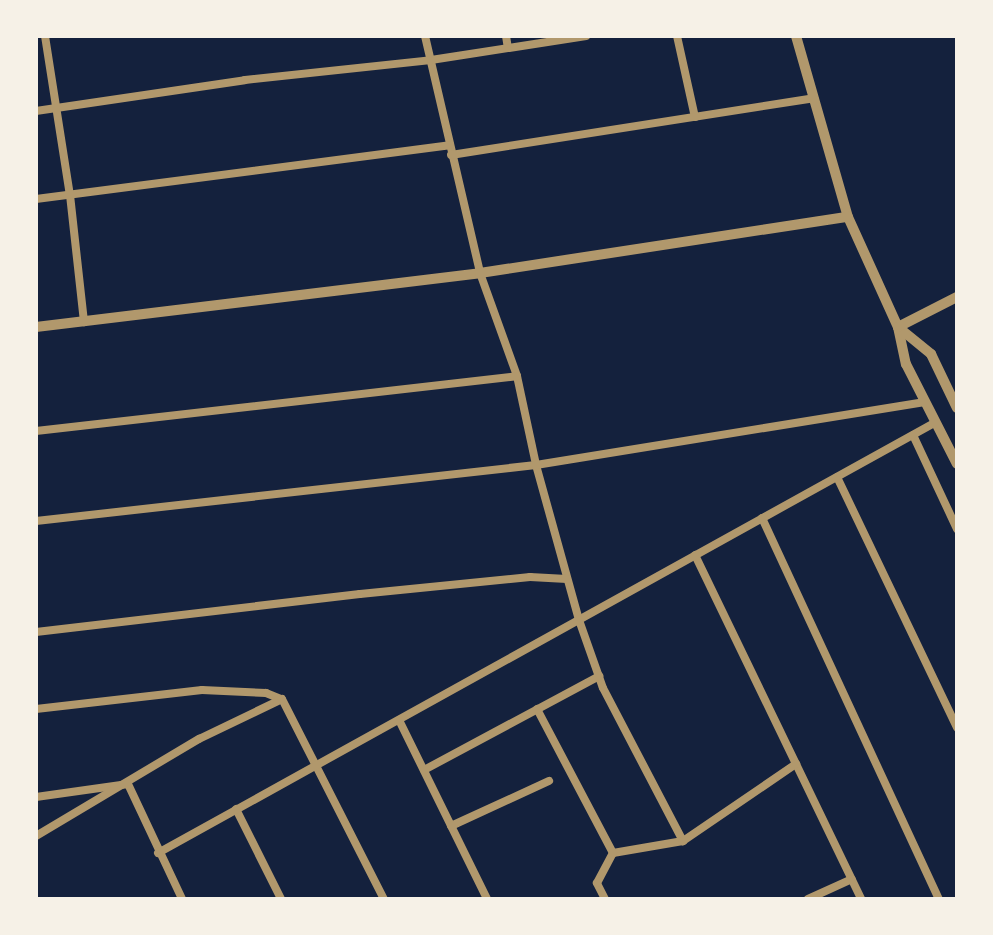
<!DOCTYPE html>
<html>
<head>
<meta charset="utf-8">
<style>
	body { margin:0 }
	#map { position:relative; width:993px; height:935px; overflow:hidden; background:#14213d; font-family:Rubik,sans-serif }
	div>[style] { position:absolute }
	.minor>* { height:8px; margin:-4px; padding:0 4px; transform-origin:4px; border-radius:4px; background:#b1986c }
	.tertiary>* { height:10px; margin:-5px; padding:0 5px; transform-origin:5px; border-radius:5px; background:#b1986c }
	span { translate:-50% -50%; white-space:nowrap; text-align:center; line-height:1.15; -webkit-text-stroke:8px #f6f1e7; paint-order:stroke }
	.frame { position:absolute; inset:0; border:38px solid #f6f1e7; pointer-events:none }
</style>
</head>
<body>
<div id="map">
	<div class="minor">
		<div style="left:45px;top:36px;width:161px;rotate:81.1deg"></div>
		<div style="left:70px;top:195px;width:128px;rotate:83.7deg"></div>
		<div style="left:425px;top:36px;width:243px;rotate:76.9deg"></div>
		<div style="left:480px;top:273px;width:109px;rotate:70.2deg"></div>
		<div style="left:517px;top:376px;width:91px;rotate:77.9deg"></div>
		<div style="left:536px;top:465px;width:161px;rotate:74.5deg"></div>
		<div style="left:579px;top:620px;width:72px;rotate:70.6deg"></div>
		<div style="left:603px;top:688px;width:173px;rotate:62.4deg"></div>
		<div style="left:506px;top:36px;width:12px;rotate:81deg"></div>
		<div style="left:677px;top:36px;width:83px;rotate:77.5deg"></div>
		<div style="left:36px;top:111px;width:211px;rotate:-8.4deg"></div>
		<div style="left:245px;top:80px;width:187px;rotate:-6.1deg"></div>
		<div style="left:431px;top:60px;width:157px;rotate:-8.8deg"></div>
		<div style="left:451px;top:155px;width:367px;rotate:-8.9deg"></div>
		<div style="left:36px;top:199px;width:417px;rotate:-7.4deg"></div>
		<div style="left:36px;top:431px;width:484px;rotate:-6.5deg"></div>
		<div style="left:913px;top:435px;width:104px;rotate:64.9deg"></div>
		<div style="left:837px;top:477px;width:278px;rotate:64.4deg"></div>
		<div style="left:762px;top:518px;width:420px;rotate:65.1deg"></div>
		<div style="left:36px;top:521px;width:503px;rotate:-6.39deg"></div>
		<div style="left:536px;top:465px;width:394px;rotate:-9.2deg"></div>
		<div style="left:695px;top:555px;width:382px;rotate:64.2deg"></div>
		<div style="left:36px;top:632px;width:326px;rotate:-6.7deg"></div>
		<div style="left:360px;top:594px;width:171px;rotate:-5.7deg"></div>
		<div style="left:530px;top:577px;width:37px;rotate:3deg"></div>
		<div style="left:36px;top:709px;width:167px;rotate:-6.5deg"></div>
		<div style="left:202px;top:690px;width:64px;rotate:2.7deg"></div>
		<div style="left:266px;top:693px;width:16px;rotate:22deg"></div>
		<div style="left:537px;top:709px;width:163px;rotate:62.2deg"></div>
		<div style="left:399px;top:720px;width:199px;rotate:63.8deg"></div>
		<div style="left:424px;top:770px;width:199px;rotate:-28.2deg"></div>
		<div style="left:36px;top:797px;width:93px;rotate:-8deg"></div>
		<div style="left:128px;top:784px;width:127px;rotate:64.8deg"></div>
		<div style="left:236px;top:809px;width:101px;rotate:63.4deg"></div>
		<div style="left:451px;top:826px;width:108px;rotate:-24.7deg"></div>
		<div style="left:36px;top:836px;width:190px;rotate:-30.8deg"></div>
		<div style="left:199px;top:739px;width:92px;rotate:-25.7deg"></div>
		<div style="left:282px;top:699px;width:225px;rotate:63deg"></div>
		<div style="left:158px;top:853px;width:889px;rotate:-28.99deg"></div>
		<div style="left:613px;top:853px;width:71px;rotate:-9.7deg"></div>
		<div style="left:683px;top:841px;width:137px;rotate:-34.3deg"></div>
		<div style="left:605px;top:899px;width:18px;rotate:-117deg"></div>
		<div style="left:597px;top:883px;width:34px;rotate:-62deg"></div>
		<div style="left:808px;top:899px;width:48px;rotate:-24.4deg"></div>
	</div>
	<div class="tertiary">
		<div style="left:796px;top:36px;width:188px;rotate:74deg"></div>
		<div style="left:848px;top:217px;width:121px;rotate:65.6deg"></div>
		<div style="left:898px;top:327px;width:38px;rotate:78deg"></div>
		<div style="left:906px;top:364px;width:112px;rotate:63deg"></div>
		<div style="left:36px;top:327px;width:447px;rotate:-6.9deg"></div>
		<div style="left:480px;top:273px;width:372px;rotate:-8.7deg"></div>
		<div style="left:898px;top:327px;width:43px;rotate:39.3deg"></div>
		<div style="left:931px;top:354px;width:60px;rotate:64.3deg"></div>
		<div style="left:898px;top:327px;width:66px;rotate:-27deg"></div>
	</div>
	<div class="frame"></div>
</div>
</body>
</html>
